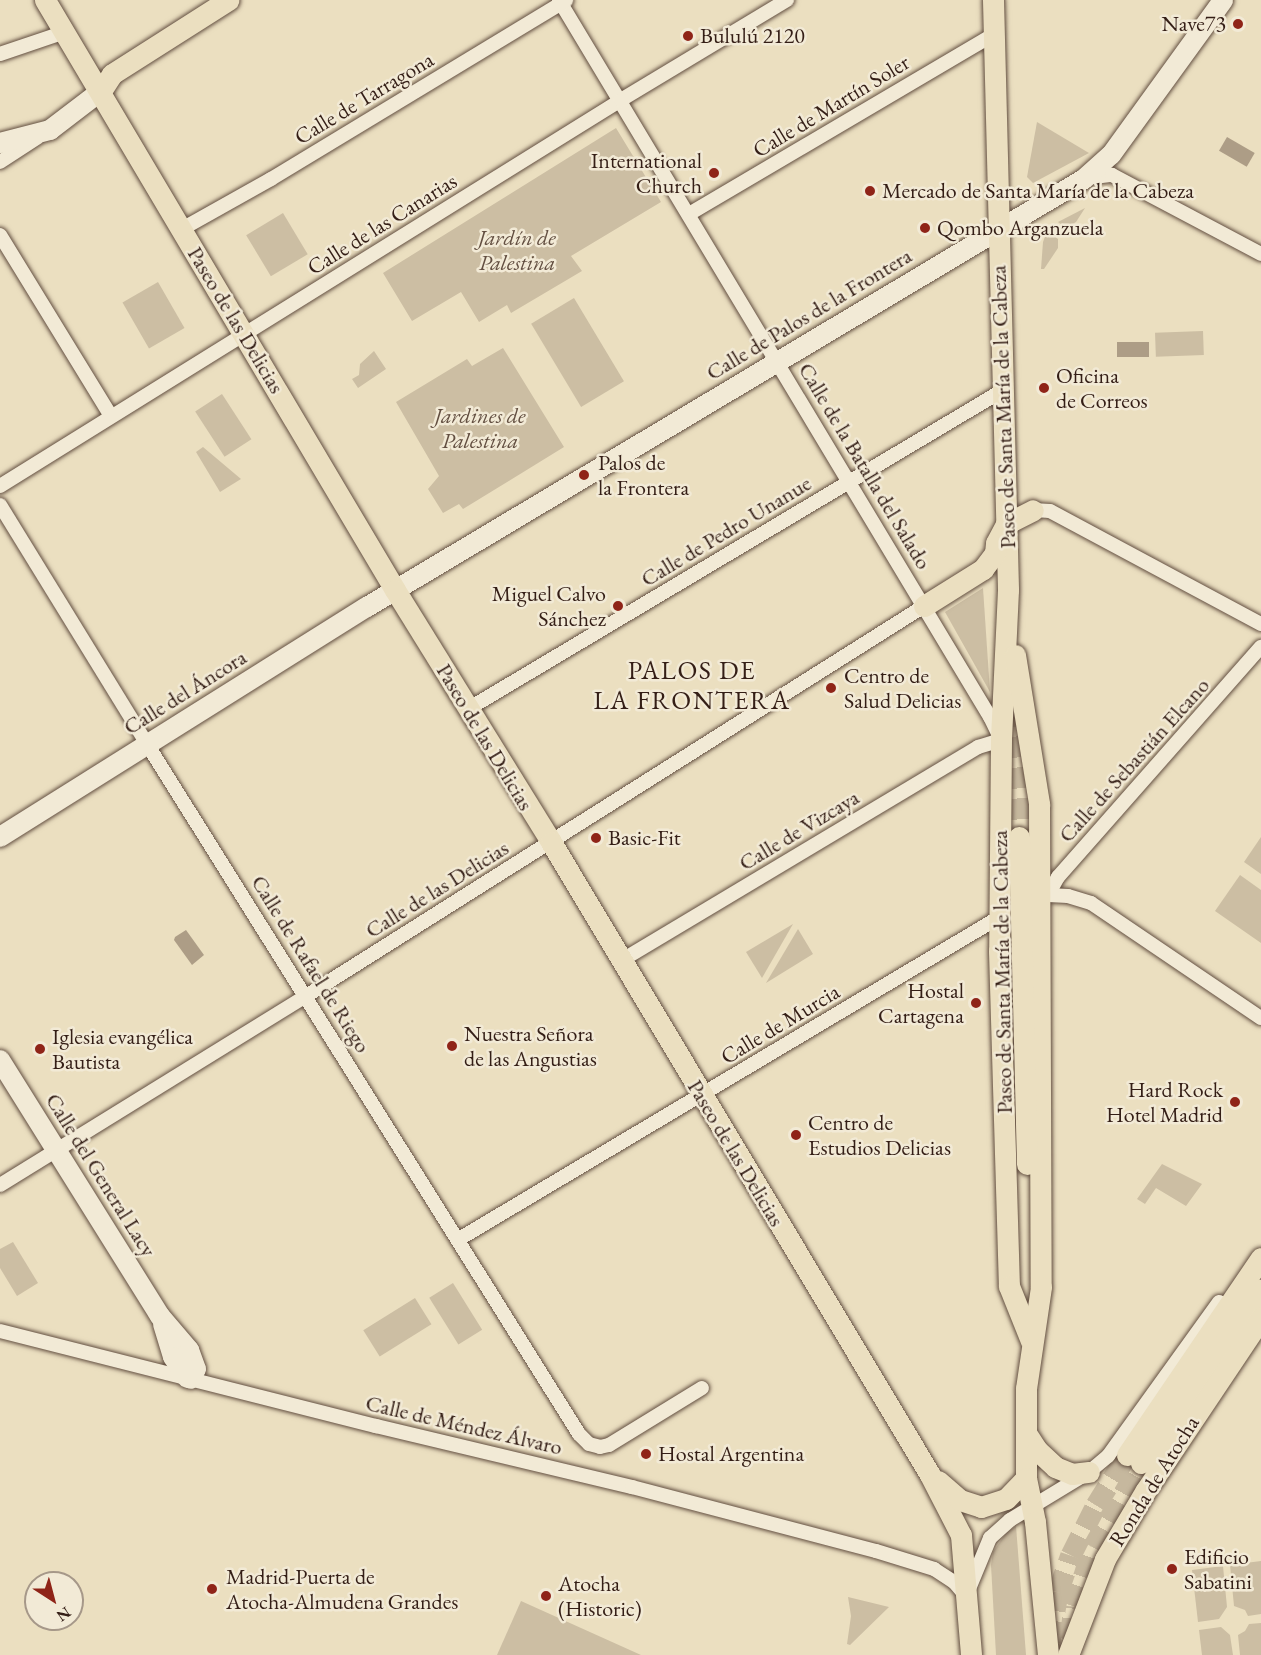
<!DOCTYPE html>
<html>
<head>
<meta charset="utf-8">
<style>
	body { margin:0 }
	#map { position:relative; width:1261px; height:1655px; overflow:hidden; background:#ebdfc0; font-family:"EB Garamond",serif }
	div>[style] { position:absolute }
	.green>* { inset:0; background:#ccbea3; transform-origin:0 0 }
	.water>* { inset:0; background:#ad9d86; transform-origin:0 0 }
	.primary-tunnel>* { height:21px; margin-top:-10.5px; transform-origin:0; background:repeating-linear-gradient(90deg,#c6b89e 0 21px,transparent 0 31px) }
	.roads { filter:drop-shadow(0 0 2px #624e40) drop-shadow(0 0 2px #624e40) }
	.street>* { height:14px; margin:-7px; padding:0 7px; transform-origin:7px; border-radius:7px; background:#f2ead6 }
	.secondary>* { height:20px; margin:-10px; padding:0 10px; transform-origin:10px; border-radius:10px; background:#f2ead6 }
	.primary>* { height:21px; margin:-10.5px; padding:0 10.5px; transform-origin:10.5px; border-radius:10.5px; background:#ebdfc0 }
	.dots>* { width:16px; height:16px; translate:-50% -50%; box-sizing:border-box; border:3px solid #f2ead6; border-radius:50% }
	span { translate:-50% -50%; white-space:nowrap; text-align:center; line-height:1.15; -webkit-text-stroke:5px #f2ead6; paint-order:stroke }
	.poi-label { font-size:22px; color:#341e16 }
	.right { translate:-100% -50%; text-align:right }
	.left { translate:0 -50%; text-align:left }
	.street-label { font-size:22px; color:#341e16 }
	.park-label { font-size:22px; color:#624e40; font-style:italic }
	.quarter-label { font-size:26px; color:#341e16; letter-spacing:1.5px }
	.north { position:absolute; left:24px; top:1571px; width:60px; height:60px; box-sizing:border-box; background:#f2ead6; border:2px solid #a69889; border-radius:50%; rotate:144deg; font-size:16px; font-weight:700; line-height:24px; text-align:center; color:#341e16 }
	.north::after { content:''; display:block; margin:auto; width:21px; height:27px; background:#8f2418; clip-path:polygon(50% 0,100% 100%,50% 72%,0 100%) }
</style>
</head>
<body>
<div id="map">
	<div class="green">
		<div style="clip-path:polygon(1037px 122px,1089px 153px,1033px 183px,1027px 177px)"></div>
		<div style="clip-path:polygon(616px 128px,661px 202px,571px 256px,582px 271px,511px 313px,507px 305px,479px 322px,461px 292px,412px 321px,383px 273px)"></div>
		<div style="clip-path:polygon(1085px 208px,1076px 222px,1066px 228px,1058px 222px)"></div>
		<div style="left:283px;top:213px;width:48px;height:43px;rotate:59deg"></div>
		<div style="clip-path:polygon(1047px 231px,1058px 239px,1058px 248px,1044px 269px,1041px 269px,1043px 242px)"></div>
		<div style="left:158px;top:282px;width:53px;height:41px;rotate:60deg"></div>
		<div style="left:574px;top:298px;width:97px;height:50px;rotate:59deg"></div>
		<div style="left:1203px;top:331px;width:24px;height:48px;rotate:88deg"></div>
		<div style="clip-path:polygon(503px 348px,564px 447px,463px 509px,459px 504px,443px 513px,428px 489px,439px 476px,396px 402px,467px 359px,472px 366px)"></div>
		<div style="clip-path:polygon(374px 351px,386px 369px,358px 388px,352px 379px,359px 375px,360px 364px)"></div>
		<div style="left:222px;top:394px;width:54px;height:32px;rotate:57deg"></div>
		<div style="clip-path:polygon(203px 447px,241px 479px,220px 492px,196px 452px)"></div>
		<div style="clip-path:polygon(983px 588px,990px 692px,945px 612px)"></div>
		<div style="clip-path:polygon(1261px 837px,1261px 874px,1244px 862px)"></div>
		<div style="clip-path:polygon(1240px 875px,1261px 890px,1261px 943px,1215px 911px)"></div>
		<div style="clip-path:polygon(793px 924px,762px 978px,746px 952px)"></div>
		<div style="clip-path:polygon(798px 929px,813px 954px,766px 983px)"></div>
		<div style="clip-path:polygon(1162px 1164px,1202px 1184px,1186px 1206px,1156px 1188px,1145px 1204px,1137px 1199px)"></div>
		<div style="clip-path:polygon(13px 1242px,38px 1283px,17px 1296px,0 1268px,0 1249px)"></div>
		<div style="left:453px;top:1283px;width:55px;height:28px;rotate:58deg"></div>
		<div style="left:415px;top:1298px;width:31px;height:61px;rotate:58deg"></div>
		<div style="clip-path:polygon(1016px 1526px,1026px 1655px,996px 1655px,991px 1565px,993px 1552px,1006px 1533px)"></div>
		<div style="clip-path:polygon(1261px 1561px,1261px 1614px,1248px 1616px,1245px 1610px,1234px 1606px,1230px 1565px)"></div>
		<div style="clip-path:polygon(1223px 1566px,1227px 1607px,1219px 1619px,1198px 1622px,1192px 1570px)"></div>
		<div style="clip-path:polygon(848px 1597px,889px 1607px,850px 1645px,847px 1644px,851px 1616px)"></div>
		<div style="clip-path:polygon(521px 1601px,641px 1655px,497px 1655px)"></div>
		<div style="clip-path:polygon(1261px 1623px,1261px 1655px,1240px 1655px,1238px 1635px,1245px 1631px,1249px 1624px)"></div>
		<div style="clip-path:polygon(1221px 1627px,1230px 1635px,1233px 1655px,1202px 1655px,1199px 1630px)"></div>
	</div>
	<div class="water">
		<div style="left:1227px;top:137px;width:32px;height:16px;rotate:30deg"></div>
		<div style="left:1149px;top:342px;width:15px;height:32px;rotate:90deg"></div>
		<div style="clip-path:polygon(186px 930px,204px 955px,192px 965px,174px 940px,175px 937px)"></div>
	</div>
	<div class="primary-tunnel">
		<div style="left:1016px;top:705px;width:132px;rotate:88.7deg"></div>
		<div style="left:1070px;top:1639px;width:33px;rotate:-83deg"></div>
		<div style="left:1074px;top:1606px;width:62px;rotate:-72.1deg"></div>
		<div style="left:1093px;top:1547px;width:97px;rotate:-60.3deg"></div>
		<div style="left:1050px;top:1641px;width:50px;rotate:-80.7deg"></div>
		<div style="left:1058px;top:1592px;width:39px;rotate:-71deg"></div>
		<div style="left:1071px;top:1555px;width:56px;rotate:-63.4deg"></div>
		<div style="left:1096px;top:1505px;width:59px;rotate:-58.2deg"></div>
	</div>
	<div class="roads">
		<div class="street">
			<div style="left:559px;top:0;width:837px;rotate:58.99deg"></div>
			<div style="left:990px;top:717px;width:25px;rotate:64deg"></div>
			<div style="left:1001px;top:740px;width:24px;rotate:163deg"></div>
			<div style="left:978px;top:747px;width:416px;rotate:149.1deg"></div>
			<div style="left:0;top:54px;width:69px;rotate:-18.7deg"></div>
			<div style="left:0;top:162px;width:45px;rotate:-33.3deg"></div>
			<div style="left:1086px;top:178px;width:26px;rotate:-7deg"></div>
			<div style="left:1112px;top:175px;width:169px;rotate:27.9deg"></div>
			<div style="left:689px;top:214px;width:354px;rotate:-30.5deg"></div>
			<div style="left:182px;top:229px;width:102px;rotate:-29.3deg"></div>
			<div style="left:271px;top:179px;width:345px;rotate:-31.2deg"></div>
			<div style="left:0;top:235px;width:212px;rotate:58.5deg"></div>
			<div style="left:0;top:486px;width:731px;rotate:-31.86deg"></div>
			<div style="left:621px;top:100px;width:194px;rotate:-31.1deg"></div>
			<div style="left:0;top:505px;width:281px;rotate:58.4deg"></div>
			<div style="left:147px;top:744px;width:814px;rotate:57.95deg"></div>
			<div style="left:579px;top:1434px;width:14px;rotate:45deg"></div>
			<div style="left:589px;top:1444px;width:11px;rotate:15deg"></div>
			<div style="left:600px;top:1447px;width:9px;rotate:-13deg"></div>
			<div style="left:609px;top:1445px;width:109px;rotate:-31.5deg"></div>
			<div style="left:1033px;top:510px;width:17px;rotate:3deg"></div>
			<div style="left:1050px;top:511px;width:239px;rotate:28.2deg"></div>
			<div style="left:468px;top:709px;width:625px;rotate:-30.79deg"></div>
			<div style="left:1048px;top:895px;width:20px;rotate:3deg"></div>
			<div style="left:1068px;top:896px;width:24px;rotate:17deg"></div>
			<div style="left:1091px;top:903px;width:205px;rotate:34.1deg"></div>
			<div style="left:1040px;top:901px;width:10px;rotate:-37deg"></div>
			<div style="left:1048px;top:895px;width:21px;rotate:-61deg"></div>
			<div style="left:1058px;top:877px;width:307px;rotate:-48.6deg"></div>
			<div style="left:0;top:1185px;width:360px;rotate:-31.7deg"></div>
			<div style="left:306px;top:996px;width:731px;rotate:-32.25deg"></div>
			<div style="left:459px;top:1239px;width:627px;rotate:-30.78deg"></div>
			<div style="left:0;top:1331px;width:388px;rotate:14.2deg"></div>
			<div style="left:376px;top:1426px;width:263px;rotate:13.4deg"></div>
			<div style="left:632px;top:1487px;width:252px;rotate:14.7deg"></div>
			<div style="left:876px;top:1551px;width:61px;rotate:17.2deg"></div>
			<div style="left:934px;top:1569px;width:24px;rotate:33deg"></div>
			<div style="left:954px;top:1582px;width:18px;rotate:49deg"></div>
			<div style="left:966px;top:1596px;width:63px;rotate:-67.5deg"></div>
			<div style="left:990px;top:1538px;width:27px;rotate:-42deg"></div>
			<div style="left:1010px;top:1520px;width:92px;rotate:-31.3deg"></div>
			<div style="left:1089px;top:1472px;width:25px;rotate:-40deg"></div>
			<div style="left:1108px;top:1456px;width:190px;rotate:-54.2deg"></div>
		</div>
		<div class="secondary">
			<div style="left:0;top:143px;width:52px;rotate:-14.6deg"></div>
			<div style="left:50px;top:130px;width:64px;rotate:-37.4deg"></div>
			<div style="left:0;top:837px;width:433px;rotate:-32.1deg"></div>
			<div style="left:367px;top:607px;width:835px;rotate:-30.83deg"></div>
			<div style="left:1084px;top:179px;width:36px;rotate:-42deg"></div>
			<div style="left:1111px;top:155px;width:191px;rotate:-54.1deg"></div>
			<div style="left:0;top:1060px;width:302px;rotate:58deg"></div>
			<div style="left:160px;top:1316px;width:45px;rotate:49.5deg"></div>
			<div style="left:189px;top:1350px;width:20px;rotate:70deg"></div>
			<div style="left:196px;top:1369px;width:11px;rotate:117deg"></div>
			<div style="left:163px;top:1324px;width:34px;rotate:73deg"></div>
			<div style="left:173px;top:1357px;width:25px;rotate:56deg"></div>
		</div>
		<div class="primary">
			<div style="left:45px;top:0;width:686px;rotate:59.32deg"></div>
			<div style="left:395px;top:590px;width:296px;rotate:58.2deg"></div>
			<div style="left:551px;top:842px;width:736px;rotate:59.08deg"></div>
			<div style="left:929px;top:1473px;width:70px;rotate:62.7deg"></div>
			<div style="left:961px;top:1535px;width:120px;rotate:85.2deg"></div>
			<div style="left:993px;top:0;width:590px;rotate:88.54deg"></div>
			<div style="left:1008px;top:590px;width:150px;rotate:92.7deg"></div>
			<div style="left:1001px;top:740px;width:211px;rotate:90.5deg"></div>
			<div style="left:999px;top:951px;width:335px;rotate:88.3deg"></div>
			<div style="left:1009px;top:1286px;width:59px;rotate:68.2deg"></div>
			<div style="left:101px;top:91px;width:20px;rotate:-57deg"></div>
			<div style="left:112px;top:74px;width:138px;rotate:-32.5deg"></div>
			<div style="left:924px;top:606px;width:70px;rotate:-32.1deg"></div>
			<div style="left:983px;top:569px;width:20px;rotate:-53deg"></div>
			<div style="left:995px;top:553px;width:10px;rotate:-84deg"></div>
			<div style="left:996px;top:543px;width:21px;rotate:-62deg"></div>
			<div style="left:1006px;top:524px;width:30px;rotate:-27deg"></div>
			<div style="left:1015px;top:655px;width:151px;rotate:80.8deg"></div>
			<div style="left:1039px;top:804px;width:483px;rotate:89.8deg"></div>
			<div style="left:1041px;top:1287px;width:102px;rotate:98.4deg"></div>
			<div style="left:1026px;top:1388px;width:90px;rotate:90deg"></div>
			<div style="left:1026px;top:1478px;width:45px;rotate:78.4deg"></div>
			<div style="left:1035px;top:1522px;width:134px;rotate:84.4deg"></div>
			<div style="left:1019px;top:837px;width:327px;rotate:88.6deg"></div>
			<div style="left:1026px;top:1433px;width:20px;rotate:57deg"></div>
			<div style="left:1037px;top:1450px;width:25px;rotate:43deg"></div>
			<div style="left:1055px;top:1467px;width:18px;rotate:22deg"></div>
			<div style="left:1072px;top:1474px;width:17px;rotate:-7deg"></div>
			<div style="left:1127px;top:1455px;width:238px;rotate:-55.8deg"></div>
			<div style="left:1141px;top:1463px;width:211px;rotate:-55.3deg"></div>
			<div style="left:938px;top:1481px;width:29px;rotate:41deg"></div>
			<div style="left:960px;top:1500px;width:22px;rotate:18deg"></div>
			<div style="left:981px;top:1507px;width:26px;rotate:-18deg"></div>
			<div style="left:1006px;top:1499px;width:29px;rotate:-46deg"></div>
			<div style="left:1068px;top:1655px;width:103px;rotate:-68.9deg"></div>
			<div style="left:1105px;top:1559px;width:80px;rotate:-59.3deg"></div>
			<div style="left:1146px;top:1490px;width:207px;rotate:-56.2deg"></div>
		</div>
	</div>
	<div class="dots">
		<div style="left:1238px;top:24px;background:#8f2418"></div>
		<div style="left:688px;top:36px;background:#8f2418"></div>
		<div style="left:714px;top:173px;background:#8f2418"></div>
		<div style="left:870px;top:191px;background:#8f2418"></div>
		<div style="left:925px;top:228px;background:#8f2418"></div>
		<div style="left:1044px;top:388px;background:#8f2418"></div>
		<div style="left:584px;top:475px;background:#8f2418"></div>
		<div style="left:618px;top:606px;background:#8f2418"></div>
		<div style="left:831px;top:688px;background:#8f2418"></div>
		<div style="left:596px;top:838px;background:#8f2418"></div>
		<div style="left:976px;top:1003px;background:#8f2418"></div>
		<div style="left:452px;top:1046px;background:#8f2418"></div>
		<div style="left:40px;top:1049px;background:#8f2418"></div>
		<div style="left:1235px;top:1102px;background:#8f2418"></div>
		<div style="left:796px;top:1135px;background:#8f2418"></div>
		<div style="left:646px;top:1454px;background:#8f2418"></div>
		<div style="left:1172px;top:1569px;background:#8f2418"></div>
		<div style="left:212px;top:1589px;background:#8f2418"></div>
		<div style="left:546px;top:1596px;background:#8f2418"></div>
	</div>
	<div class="poi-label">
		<span class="right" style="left:1226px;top:24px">Nave73</span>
		<span class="left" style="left:700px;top:36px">Bululú 2120</span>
		<span class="right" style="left:702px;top:173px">International<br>Church</span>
		<span class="left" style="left:882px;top:191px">Mercado de Santa María de la Cabeza</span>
		<span class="left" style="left:937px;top:228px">Qombo Arganzuela</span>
		<span class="left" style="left:1056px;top:388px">Oficina<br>de Correos</span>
		<span class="left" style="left:598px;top:475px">Palos de<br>la Frontera</span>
		<span class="right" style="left:606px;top:606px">Miguel Calvo<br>Sánchez</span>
		<span class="left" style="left:844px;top:688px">Centro de<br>Salud Delicias</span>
		<span class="left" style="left:608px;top:838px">Basic-Fit</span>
		<span class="right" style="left:964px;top:1003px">Hostal<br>Cartagena</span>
		<span class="left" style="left:464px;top:1046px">Nuestra Señora<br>de las Angustias</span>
		<span class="left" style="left:52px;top:1049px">Iglesia evangélica<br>Bautista</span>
		<span class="right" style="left:1223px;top:1102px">Hard Rock<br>Hotel Madrid</span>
		<span class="left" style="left:808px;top:1135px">Centro de<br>Estudios Delicias</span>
		<span class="left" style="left:658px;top:1454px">Hostal Argentina</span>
		<span class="left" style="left:1184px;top:1569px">Edificio<br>Sabatini</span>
		<span class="left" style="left:226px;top:1589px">Madrid-Puerta de<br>Atocha-Almudena Grandes</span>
		<span class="left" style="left:558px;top:1596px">Atocha<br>(Historic)</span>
	</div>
	<div class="street-label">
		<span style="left:364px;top:98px;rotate:-31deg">Calle de Tarragona</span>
		<span style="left:831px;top:106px;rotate:-31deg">Calle de Martín Soler</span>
		<span style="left:382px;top:224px;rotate:-32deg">Calle de las Canarias</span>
		<span style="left:809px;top:314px;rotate:-31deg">Calle de Palos de la Frontera</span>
		<span style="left:236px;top:320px;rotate:59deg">Paseo de las Delicias</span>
		<span style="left:1003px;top:407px;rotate:-92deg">Paseo de Santa María de la Cabeza</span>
		<span style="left:865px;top:466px;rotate:59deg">Calle de la Batalla del Salado</span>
		<span style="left:726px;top:531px;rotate:-31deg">Calle de Pedro Unanue</span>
		<span style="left:185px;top:692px;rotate:-32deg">Calle del Áncora</span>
		<span style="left:485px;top:737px;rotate:59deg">Paseo de las Delicias</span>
		<span style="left:1134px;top:760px;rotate:-48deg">Calle de Sebastián Elcano</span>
		<span style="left:799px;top:830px;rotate:-31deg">Calle de Vizcaya</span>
		<span style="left:437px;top:889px;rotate:-32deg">Calle de las Delicias</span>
		<span style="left:311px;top:964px;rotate:58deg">Calle de Rafael de Riego</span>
		<span style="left:1002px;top:972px;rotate:-91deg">Paseo de Santa María de la Cabeza</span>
		<span style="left:780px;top:1024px;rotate:-31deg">Calle de Murcia</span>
		<span style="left:736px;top:1153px;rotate:59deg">Paseo de las Delicias</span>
		<span style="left:101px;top:1175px;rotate:58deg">Calle del General Lacy</span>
		<span style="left:464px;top:1425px;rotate:13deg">Calle de Méndez Álvaro</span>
		<span style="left:1154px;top:1481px;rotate:-58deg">Ronda de Atocha</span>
	</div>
	<div class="park-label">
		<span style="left:517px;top:250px">Jardín de<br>Palestina</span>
		<span style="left:480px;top:428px">Jardines de<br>Palestina</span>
	</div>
	<div class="quarter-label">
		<span style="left:692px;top:686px">PALOS DE<br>LA FRONTERA</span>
	</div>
	<div class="north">N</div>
</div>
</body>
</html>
